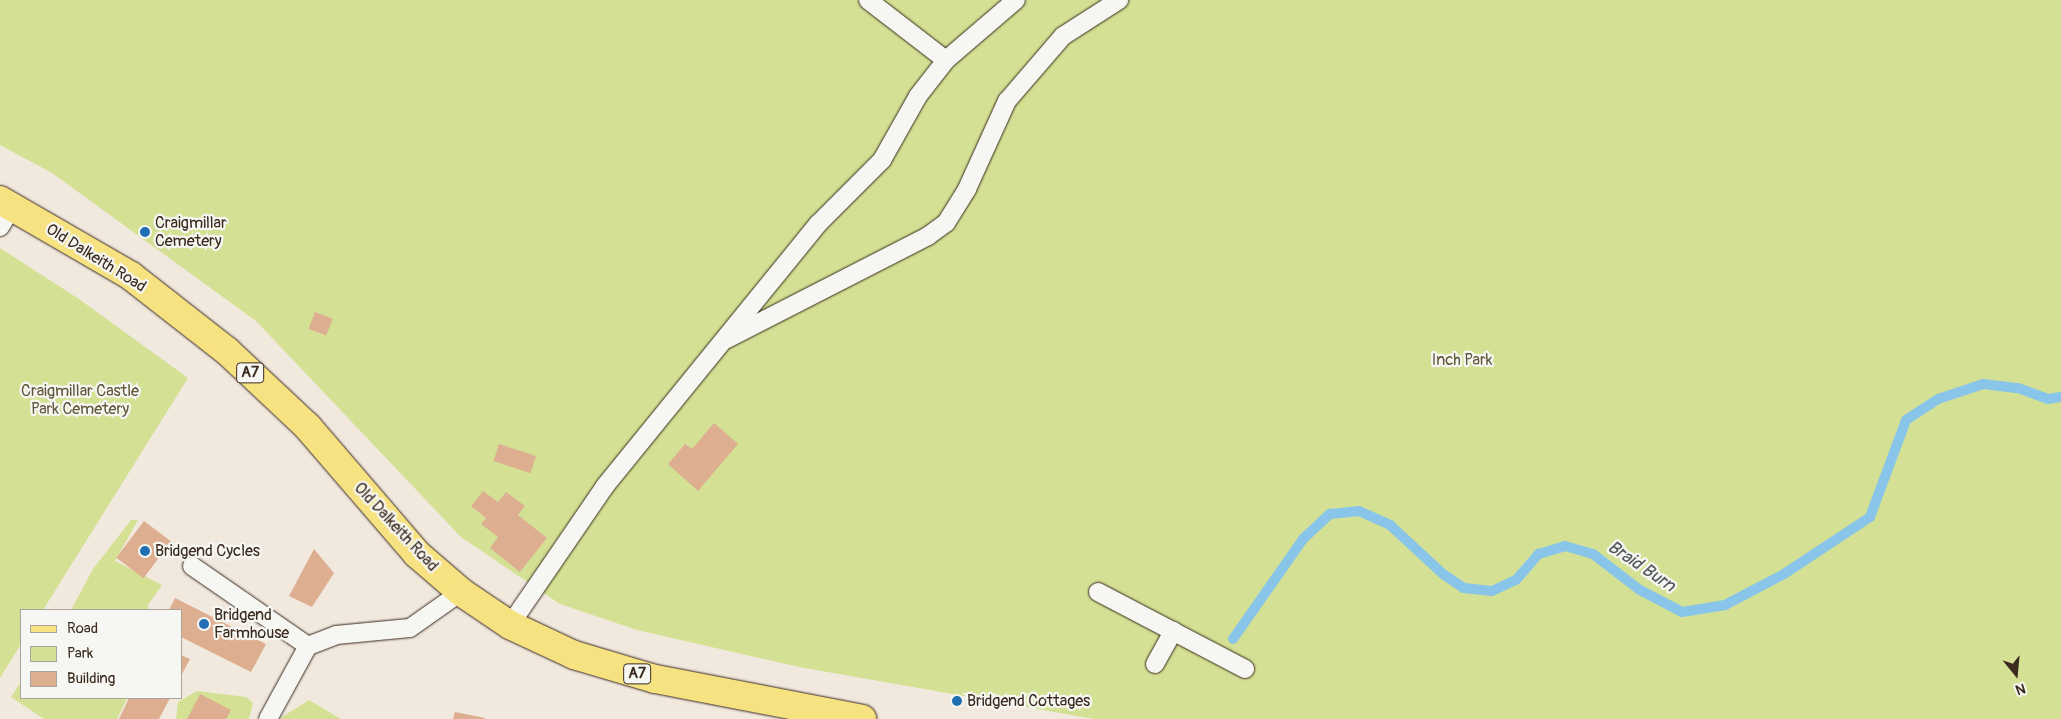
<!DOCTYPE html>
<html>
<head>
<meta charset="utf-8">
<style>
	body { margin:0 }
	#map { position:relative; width:2061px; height:719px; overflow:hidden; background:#f1e8de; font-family:Pangolin,sans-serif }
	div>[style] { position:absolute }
	.green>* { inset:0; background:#d4e194 }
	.stream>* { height:10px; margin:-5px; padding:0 5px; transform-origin:5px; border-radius:5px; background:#89c5e9 }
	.building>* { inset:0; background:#deae90; transform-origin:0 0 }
	.roads { filter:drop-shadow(0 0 1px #3b2a1e) drop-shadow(0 0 1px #3b2a1e) }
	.service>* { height:18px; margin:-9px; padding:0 9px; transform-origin:9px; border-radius:9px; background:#f6f6f2 }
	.primary>* { height:28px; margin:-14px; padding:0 14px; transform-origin:14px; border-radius:14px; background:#f7e281 }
	.dots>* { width:14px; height:14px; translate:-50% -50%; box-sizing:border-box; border:2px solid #f6f6f2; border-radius:50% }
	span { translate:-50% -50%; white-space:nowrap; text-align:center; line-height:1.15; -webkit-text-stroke:4.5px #f6f6f2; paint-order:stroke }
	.shield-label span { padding:1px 4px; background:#f6f6f2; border:1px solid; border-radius:4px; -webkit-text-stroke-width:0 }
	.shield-label { font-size:15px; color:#3b2a1e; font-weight:700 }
	.poi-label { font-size:16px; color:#3b2a1e }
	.left { translate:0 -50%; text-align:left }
	.street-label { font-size:16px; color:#3b2a1e }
	.park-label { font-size:16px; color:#61583c }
	.water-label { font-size:18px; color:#52585b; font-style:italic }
	.legend { position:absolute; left:20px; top:609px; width:162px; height:90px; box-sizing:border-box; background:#f6f6f2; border:1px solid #aba49d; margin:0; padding:6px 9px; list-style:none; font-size:15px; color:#3b2a1e }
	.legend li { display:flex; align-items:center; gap:10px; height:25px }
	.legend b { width:25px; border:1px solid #aba49d }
	.north { position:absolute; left:1991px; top:649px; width:50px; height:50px; -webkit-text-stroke:4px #f6f6f2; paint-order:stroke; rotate:163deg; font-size:14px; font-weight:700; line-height:20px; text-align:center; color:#3b2a1e }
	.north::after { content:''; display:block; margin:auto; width:18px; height:22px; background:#3b2a1e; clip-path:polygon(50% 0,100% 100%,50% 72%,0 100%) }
</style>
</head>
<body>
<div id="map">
	<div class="green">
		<div style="clip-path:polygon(0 0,2061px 0,2061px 719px,1094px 719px,799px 667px,637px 630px,560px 604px,461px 537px,256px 321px,52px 173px,0 145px)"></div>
		<div style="clip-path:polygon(0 248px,79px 299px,188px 378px,43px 610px,21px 610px,21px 644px,0 678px)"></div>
		<div style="clip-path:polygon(131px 520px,138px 520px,115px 561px,162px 585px,148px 605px,149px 610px,71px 610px,93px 569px)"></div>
		<div style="clip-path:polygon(21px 682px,21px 698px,127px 698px,117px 719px,44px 719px,11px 697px)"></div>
		<div style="clip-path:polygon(197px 691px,246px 697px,253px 703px,249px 719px,176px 719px,178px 702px)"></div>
		<div style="clip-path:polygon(309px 700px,341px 719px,279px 719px)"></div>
	</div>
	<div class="stream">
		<div style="left:1233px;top:639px;width:122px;rotate:-55deg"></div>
		<div style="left:1303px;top:539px;width:37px;rotate:-43deg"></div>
		<div style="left:1330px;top:514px;width:29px;rotate:-6deg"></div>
		<div style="left:1359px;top:511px;width:34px;rotate:24deg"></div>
		<div style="left:1390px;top:525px;width:72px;rotate:42.8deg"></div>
		<div style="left:1443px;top:574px;width:25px;rotate:34deg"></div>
		<div style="left:1464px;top:588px;width:28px;rotate:6deg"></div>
		<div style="left:1492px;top:591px;width:26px;rotate:-25deg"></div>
		<div style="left:1516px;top:580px;width:35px;rotate:-49deg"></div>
		<div style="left:1539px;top:554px;width:27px;rotate:-17deg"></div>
		<div style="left:1565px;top:546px;width:29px;rotate:16deg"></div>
		<div style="left:1593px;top:554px;width:59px;rotate:37.5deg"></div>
		<div style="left:1640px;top:590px;width:47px;rotate:27.6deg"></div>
		<div style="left:1682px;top:612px;width:44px;rotate:-9.2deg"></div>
		<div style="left:1725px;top:605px;width:67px;rotate:-27.7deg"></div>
		<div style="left:1784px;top:574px;width:103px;rotate:-33.5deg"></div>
		<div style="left:1870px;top:517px;width:103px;rotate:-69.6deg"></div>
		<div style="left:1906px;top:420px;width:38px;rotate:-33deg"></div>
		<div style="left:1938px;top:399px;width:47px;rotate:-18.4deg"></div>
		<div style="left:1983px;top:384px;width:35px;rotate:7deg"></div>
		<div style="left:2018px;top:388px;width:32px;rotate:20deg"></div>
		<div style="left:2048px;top:399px;width:13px;rotate:-9deg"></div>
	</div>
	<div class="building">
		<div style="left:315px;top:312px;width:19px;height:18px;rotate:21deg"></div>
		<div style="clip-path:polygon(714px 423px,738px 444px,698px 491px,668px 464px,685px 444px,692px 449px)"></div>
		<div style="left:499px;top:444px;width:39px;height:18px;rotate:18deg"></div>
		<div style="clip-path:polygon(483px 491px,498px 502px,506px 492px,525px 506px,518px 515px,547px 538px,520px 572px,490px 548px,498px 537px,481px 524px,486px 518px,471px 506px)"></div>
		<div style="left:144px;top:521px;width:34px;height:46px;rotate:37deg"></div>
		<div style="clip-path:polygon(314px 549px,334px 573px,312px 607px,289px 596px)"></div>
		<div style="clip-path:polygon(175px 598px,266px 644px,251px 672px,181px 637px,181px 610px,169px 610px)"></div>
		<div style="clip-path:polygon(181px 655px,190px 659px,181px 676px)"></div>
		<div style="clip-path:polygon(200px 694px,231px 710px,226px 719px,187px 719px)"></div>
		<div style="clip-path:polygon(129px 698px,170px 698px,159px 719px,119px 719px)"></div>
		<div style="clip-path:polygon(455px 712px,485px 718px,485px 719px,453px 719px)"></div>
	</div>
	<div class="roads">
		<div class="service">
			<div style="left:868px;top:0;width:98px;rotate:37.6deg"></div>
			<div style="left:0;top:227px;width:23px;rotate:-59deg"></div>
			<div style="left:727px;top:339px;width:226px;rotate:-27.1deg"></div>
			<div style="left:928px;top:236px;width:22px;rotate:-36deg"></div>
			<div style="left:946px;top:223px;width:40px;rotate:-58deg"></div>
			<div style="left:967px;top:189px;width:97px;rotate:-65.6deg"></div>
			<div style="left:1007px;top:101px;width:86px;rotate:-49.3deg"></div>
			<div style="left:1063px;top:36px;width:67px;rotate:-32.7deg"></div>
			<div style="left:192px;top:566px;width:141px;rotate:34.6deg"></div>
			<div style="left:1098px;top:592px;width:166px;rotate:27.6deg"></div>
			<div style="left:510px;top:625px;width:168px;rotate:-55.6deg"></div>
			<div style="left:605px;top:486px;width:338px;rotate:-50.9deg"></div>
			<div style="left:818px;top:224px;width:91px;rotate:-45deg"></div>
			<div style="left:882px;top:160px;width:73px;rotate:-60.6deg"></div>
			<div style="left:918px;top:96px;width:46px;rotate:-52.1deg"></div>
			<div style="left:946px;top:60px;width:92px;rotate:-40.6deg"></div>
			<div style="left:1155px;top:664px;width:38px;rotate:-61deg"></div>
			<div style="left:268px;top:719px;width:83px;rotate:-61.3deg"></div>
			<div style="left:308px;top:646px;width:30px;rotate:-21deg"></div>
			<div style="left:336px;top:635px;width:74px;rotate:-5.4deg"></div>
			<div style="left:410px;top:628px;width:62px;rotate:-35.2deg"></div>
		</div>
		<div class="primary">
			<div style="left:0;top:200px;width:151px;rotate:30.1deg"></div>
			<div style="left:131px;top:276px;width:122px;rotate:38deg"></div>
			<div style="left:227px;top:351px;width:110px;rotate:43.2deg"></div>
			<div style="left:307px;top:426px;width:169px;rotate:49.3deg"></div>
			<div style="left:417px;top:554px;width:58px;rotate:40.8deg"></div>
			<div style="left:461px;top:592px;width:59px;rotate:34deg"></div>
			<div style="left:510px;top:625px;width:71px;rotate:25.1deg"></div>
			<div style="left:574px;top:655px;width:84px;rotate:16.5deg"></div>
			<div style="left:655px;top:679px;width:211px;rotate:10.9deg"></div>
		</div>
	</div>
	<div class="dots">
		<div style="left:145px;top:232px;background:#1f6fb2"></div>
		<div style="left:145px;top:551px;background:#1f6fb2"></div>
		<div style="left:204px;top:624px;background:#1f6fb2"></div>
		<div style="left:957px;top:701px;background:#1f6fb2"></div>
	</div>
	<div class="shield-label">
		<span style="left:250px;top:373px">A7</span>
		<span style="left:637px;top:674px">A7</span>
	</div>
	<div class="poi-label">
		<span class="left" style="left:155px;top:232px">Craigmillar<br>Cemetery</span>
		<span class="left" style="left:155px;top:551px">Bridgend Cycles</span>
		<span class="left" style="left:214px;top:624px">Bridgend<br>Farmhouse</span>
		<span class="left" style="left:967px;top:701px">Bridgend Cottages</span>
	</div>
	<div class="street-label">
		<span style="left:96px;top:258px;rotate:32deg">Old Dalkeith Road</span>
		<span style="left:396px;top:527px;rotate:47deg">Old Dalkeith Road</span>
	</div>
	<div class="park-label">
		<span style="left:1462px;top:360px">Inch Park</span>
		<span style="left:80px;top:400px">Craigmillar Castle<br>Park Cemetery</span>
	</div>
	<div class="water-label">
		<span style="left:1641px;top:567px;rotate:34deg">Braid Burn</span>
	</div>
	<ul class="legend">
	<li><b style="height:6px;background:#f7e281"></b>Road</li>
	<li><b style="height:14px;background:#d4e194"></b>Park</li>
	<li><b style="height:14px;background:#deae90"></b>Building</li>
	</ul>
	<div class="north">N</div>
</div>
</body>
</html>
